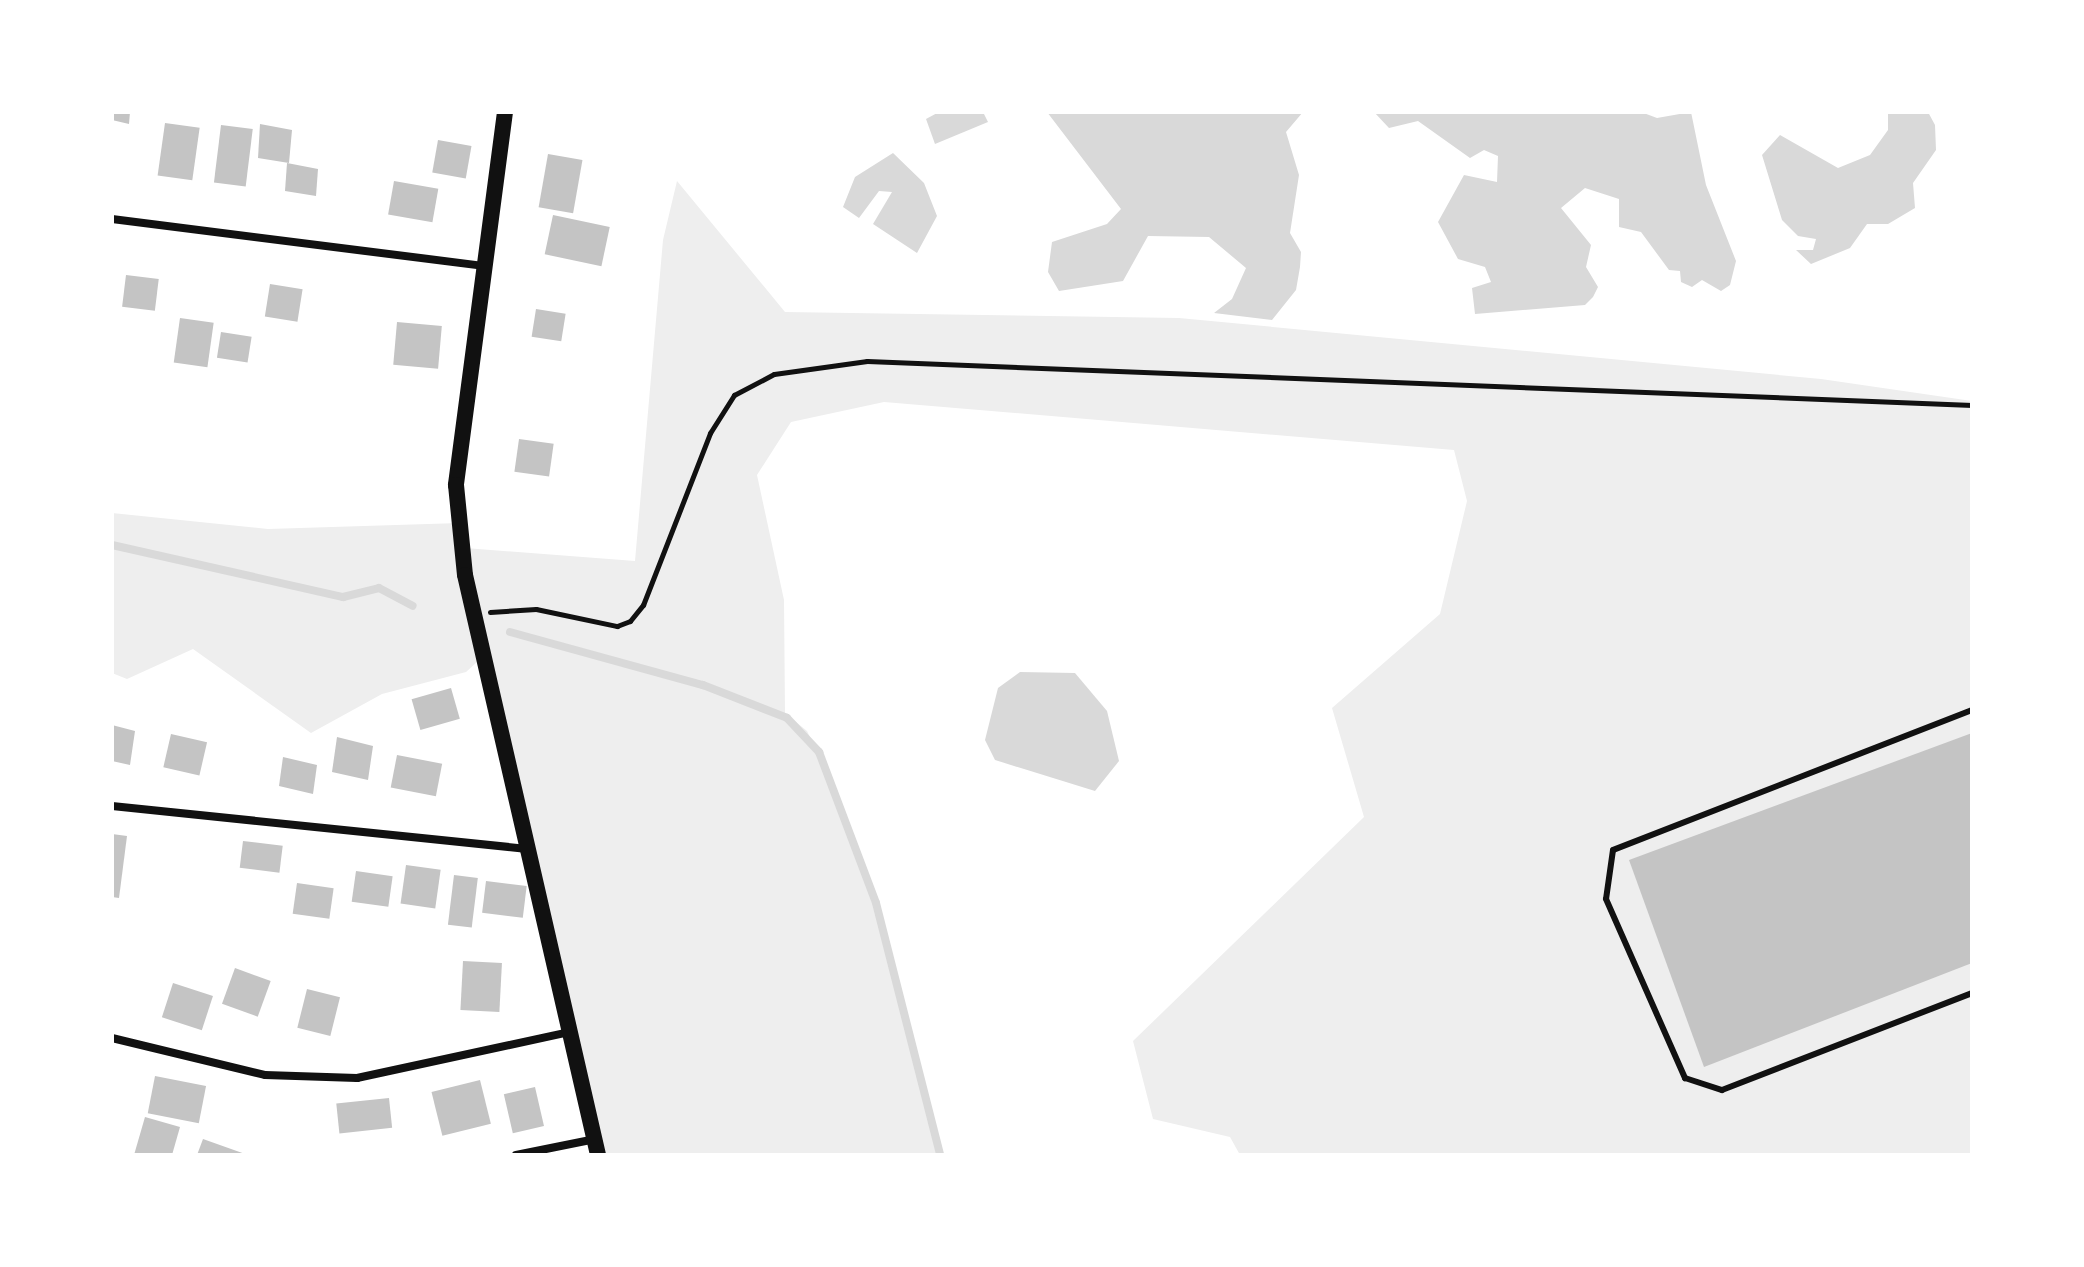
<!DOCTYPE html>
<html>
<head>
<meta charset="utf-8">
<style>
	body { margin:0 }
	#map { position:relative; width:2084px; height:1267px; overflow:hidden; background:#fff; font-family:"Libre Baskerville",serif }
	div>[style] { position:absolute }
	.green>* { inset:0; background:#eee }
	.water>* { inset:0; background:#d9d9d9 }
	.stream>* { height:8px; margin:-4px; padding:0 4px; transform-origin:4px; border-radius:4px; background:#d9d9d9 }
	.building>* { inset:0; background:#c4c4c4; transform-origin:0 0 }
	.path>* { height:5px; margin:-2.5px; padding:0 2.5px; transform-origin:2.5px; border-radius:2.5px; background:#111 }
	.service>* { height:6px; margin:-3px; padding:0 3px; transform-origin:3px; border-radius:3px; background:#111 }
	.minor>* { height:8px; margin:-4px; padding:0 4px; transform-origin:4px; border-radius:4px; background:#111 }
	.secondary>* { height:16px; margin:-8px; padding:0 8px; transform-origin:8px; border-radius:8px; background:#111 }
	span { translate:-50% -50%; white-space:nowrap; text-align:center; line-height:1.15; -webkit-text-stroke:8px #fff; paint-order:stroke }
	.frame { position:absolute; inset:0; border:114px solid #fff; pointer-events:none }
</style>
</head>
<body>
<div id="map">
	<div class="green">
		<div style="clip-path:polygon(677px 181px,785px 312px,1179px 318px,1821px 379px,1972px 401px,1972px 1155px,1240px 1155px,1230px 1137px,1153px 1119px,1133px 1041px,1364px 817px,1332px 708px,1440px 614px,1467px 501px,1454px 450px,884px 402px,791px 422px,757px 475px,784px 600px,785px 713px,807px 731px,836px 791px,876px 903px,938px 1155px,597px 1155px,477px 662px,466px 672px,382px 694px,311px 733px,193px 649px,127px 679px,112px 673px,112px 513px,268px 529px,460px 523px,465px 548px,635px 561px,663px 240px)"></div>
	</div>
	<div class="water">
		<div style="clip-path:polygon(939px 112px,983px 112px,988px 122px,935px 144px,926px 119px)"></div>
		<div style="clip-path:polygon(1047px 112px,1303px 112px,1286px 132px,1299px 175px,1290px 233px,1301px 252px,1300px 267px,1296px 290px,1272px 320px,1214px 313px,1232px 299px,1246px 268px,1209px 237px,1148px 236px,1123px 281px,1059px 291px,1048px 272px,1052px 242px,1107px 224px,1121px 209px)"></div>
		<div style="clip-path:polygon(1374px 112px,1641px 112px,1657px 118px,1691px 112px,1706px 185px,1736px 261px,1730px 285px,1721px 291px,1702px 280px,1692px 287px,1681px 282px,1680px 271px,1669px 270px,1641px 232px,1619px 227px,1619px 199px,1585px 188px,1561px 208px,1591px 245px,1586px 267px,1598px 287px,1593px 297px,1585px 305px,1475px 314px,1472px 288px,1491px 282px,1485px 267px,1458px 259px,1438px 222px,1464px 175px,1497px 182px,1498px 156px,1484px 150px,1470px 158px,1418px 121px,1389px 128px)"></div>
		<div style="clip-path:polygon(1888px 112px,1928px 112px,1935px 125px,1936px 150px,1913px 183px,1915px 208px,1888px 224px,1867px 224px,1850px 248px,1811px 264px,1796px 250px,1813px 250px,1816px 239px,1798px 236px,1782px 220px,1762px 155px,1780px 135px,1838px 168px,1870px 155px,1888px 130px)"></div>
		<div style="clip-path:polygon(893px 153px,924px 183px,937px 216px,917px 253px,873px 224px,892px 192px,879px 191px,859px 218px,843px 207px,855px 177px)"></div>
		<div style="clip-path:polygon(1020px 672px,1075px 673px,1107px 711px,1119px 761px,1095px 791px,995px 760px,985px 740px,998px 688px)"></div>
	</div>
	<div class="stream">
		<div style="left:112px;top:545px;width:237px;rotate:12.7deg"></div>
		<div style="left:343px;top:597px;width:37px;rotate:-14deg"></div>
		<div style="left:379px;top:588px;width:38px;rotate:28deg"></div>
		<div style="left:510px;top:632px;width:200px;rotate:15.4deg"></div>
		<div style="left:703px;top:685px;width:90px;rotate:21.4deg"></div>
		<div style="left:787px;top:718px;width:47px;rotate:46.7deg"></div>
		<div style="left:819px;top:752px;width:161px;rotate:69.3deg"></div>
		<div style="left:876px;top:903px;width:260px;rotate:75.7deg"></div>
	</div>
	<div class="building">
		<div style="clip-path:polygon(112px 112px,130px 112px,129px 124px,112px 120px)"></div>
		<div style="left:165px;top:123px;width:35px;height:53px;rotate:8deg"></div>
		<div style="clip-path:polygon(260px 124px,292px 130px,289px 163px,258px 158px)"></div>
		<div style="left:221px;top:125px;width:32px;height:58px;rotate:7deg"></div>
		<div style="left:438px;top:140px;width:34px;height:33px;rotate:10deg"></div>
		<div style="left:548px;top:154px;width:35px;height:54px;rotate:10deg"></div>
		<div style="clip-path:polygon(287px 163px,318px 169px,316px 196px,285px 191px)"></div>
		<div style="left:394px;top:181px;width:45px;height:34px;rotate:10deg"></div>
		<div style="left:553px;top:215px;width:58px;height:40px;rotate:12deg"></div>
		<div style="left:126px;top:275px;width:33px;height:32px;rotate:7deg"></div>
		<div style="left:270px;top:284px;width:33px;height:33px;rotate:9deg"></div>
		<div style="left:536px;top:309px;width:30px;height:28px;rotate:9deg"></div>
		<div style="left:180px;top:318px;width:34px;height:45px;rotate:8deg"></div>
		<div style="left:397px;top:322px;width:45px;height:43px;rotate:5deg"></div>
		<div style="left:221px;top:332px;width:31px;height:26px;rotate:9deg"></div>
		<div style="left:519px;top:439px;width:35px;height:33px;rotate:8deg"></div>
		<div style="left:451px;top:688px;width:32px;height:41px;rotate:74deg"></div>
		<div style="clip-path:polygon(112px 725px,135px 731px,130px 765px,112px 761px)"></div>
		<div style="clip-path:polygon(1972px 733px,1972px 963px,1704px 1067px,1629px 860px)"></div>
		<div style="left:171px;top:734px;width:37px;height:34px;rotate:13deg"></div>
		<div style="clip-path:polygon(337px 737px,373px 746px,368px 780px,332px 772px)"></div>
		<div style="left:397px;top:755px;width:46px;height:33px;rotate:11deg"></div>
		<div style="clip-path:polygon(283px 757px,317px 765px,313px 794px,279px 786px)"></div>
		<div style="clip-path:polygon(112px 834px,127px 836px,119px 898px,112px 897px)"></div>
		<div style="left:243px;top:841px;width:40px;height:27px;rotate:7deg"></div>
		<div style="left:406px;top:865px;width:35px;height:39px;rotate:8deg"></div>
		<div style="left:356px;top:871px;width:37px;height:31px;rotate:8deg"></div>
		<div style="left:454px;top:875px;width:24px;height:50px;rotate:7deg"></div>
		<div style="left:486px;top:881px;width:41px;height:32px;rotate:7deg"></div>
		<div style="left:297px;top:883px;width:37px;height:31px;rotate:8deg"></div>
		<div style="left:463px;top:961px;width:39px;height:49px;rotate:3deg"></div>
		<div style="left:235px;top:968px;width:38px;height:38px;rotate:20deg"></div>
		<div style="left:173px;top:983px;width:42px;height:36px;rotate:18deg"></div>
		<div style="left:307px;top:989px;width:34px;height:40px;rotate:14deg"></div>
		<div style="left:155px;top:1076px;width:52px;height:38px;rotate:11deg"></div>
		<div style="left:480px;top:1080px;width:45px;height:50px;rotate:76deg"></div>
		<div style="left:535px;top:1087px;width:40px;height:32px;rotate:77deg"></div>
		<div style="left:389px;top:1098px;width:30px;height:53px;rotate:84deg"></div>
		<div style="clip-path:polygon(145px 1117px,180px 1127px,172px 1155px,134px 1155px)"></div>
		<div style="clip-path:polygon(203px 1139px,248px 1155px,197px 1155px)"></div>
	</div>
	<div class="path">
		<div style="left:490px;top:612px;width:46px;rotate:-3.7deg"></div>
		<div style="left:536px;top:609px;width:83px;rotate:11.9deg"></div>
		<div style="left:617px;top:626px;width:14px;rotate:-21deg"></div>
		<div style="left:630px;top:621px;width:21px;rotate:-51deg"></div>
		<div style="left:643px;top:605px;width:185px;rotate:-68.7deg"></div>
		<div style="left:710px;top:433px;width:45px;rotate:-57.7deg"></div>
		<div style="left:734px;top:395px;width:45px;rotate:-27.7deg"></div>
		<div style="left:774px;top:374px;width:94px;rotate:-8deg"></div>
		<div style="left:867px;top:361px;width:1106px;rotate:2.28deg"></div>
	</div>
	<div class="service">
		<div style="left:1972px;top:710px;width:385px;rotate:158.7deg"></div>
		<div style="left:1613px;top:850px;width:49px;rotate:98.1deg"></div>
		<div style="left:1606px;top:899px;width:196px;rotate:66.2deg"></div>
		<div style="left:1685px;top:1078px;width:39px;rotate:18deg"></div>
		<div style="left:1722px;top:1090px;width:268px;rotate:-21.2deg"></div>
	</div>
	<div class="minor">
		<div style="left:112px;top:219px;width:374px;rotate:7.2deg"></div>
		<div style="left:112px;top:806px;width:415px;rotate:5.9deg"></div>
		<div style="left:112px;top:1038px;width:157px;rotate:13.6deg"></div>
		<div style="left:265px;top:1075px;width:92px;rotate:1.9deg"></div>
		<div style="left:357px;top:1078px;width:218px;rotate:-12.2deg"></div>
		<div style="left:516px;top:1155px;width:81px;rotate:-11.4deg"></div>
	</div>
	<div class="secondary">
		<div style="left:505px;top:112px;width:376px;rotate:97.5deg"></div>
		<div style="left:456px;top:485px;width:90px;rotate:84.3deg"></div>
		<div style="left:465px;top:575px;width:595px;rotate:77.08deg"></div>
	</div>
	<div class="frame"></div>
</div>
</body>
</html>
